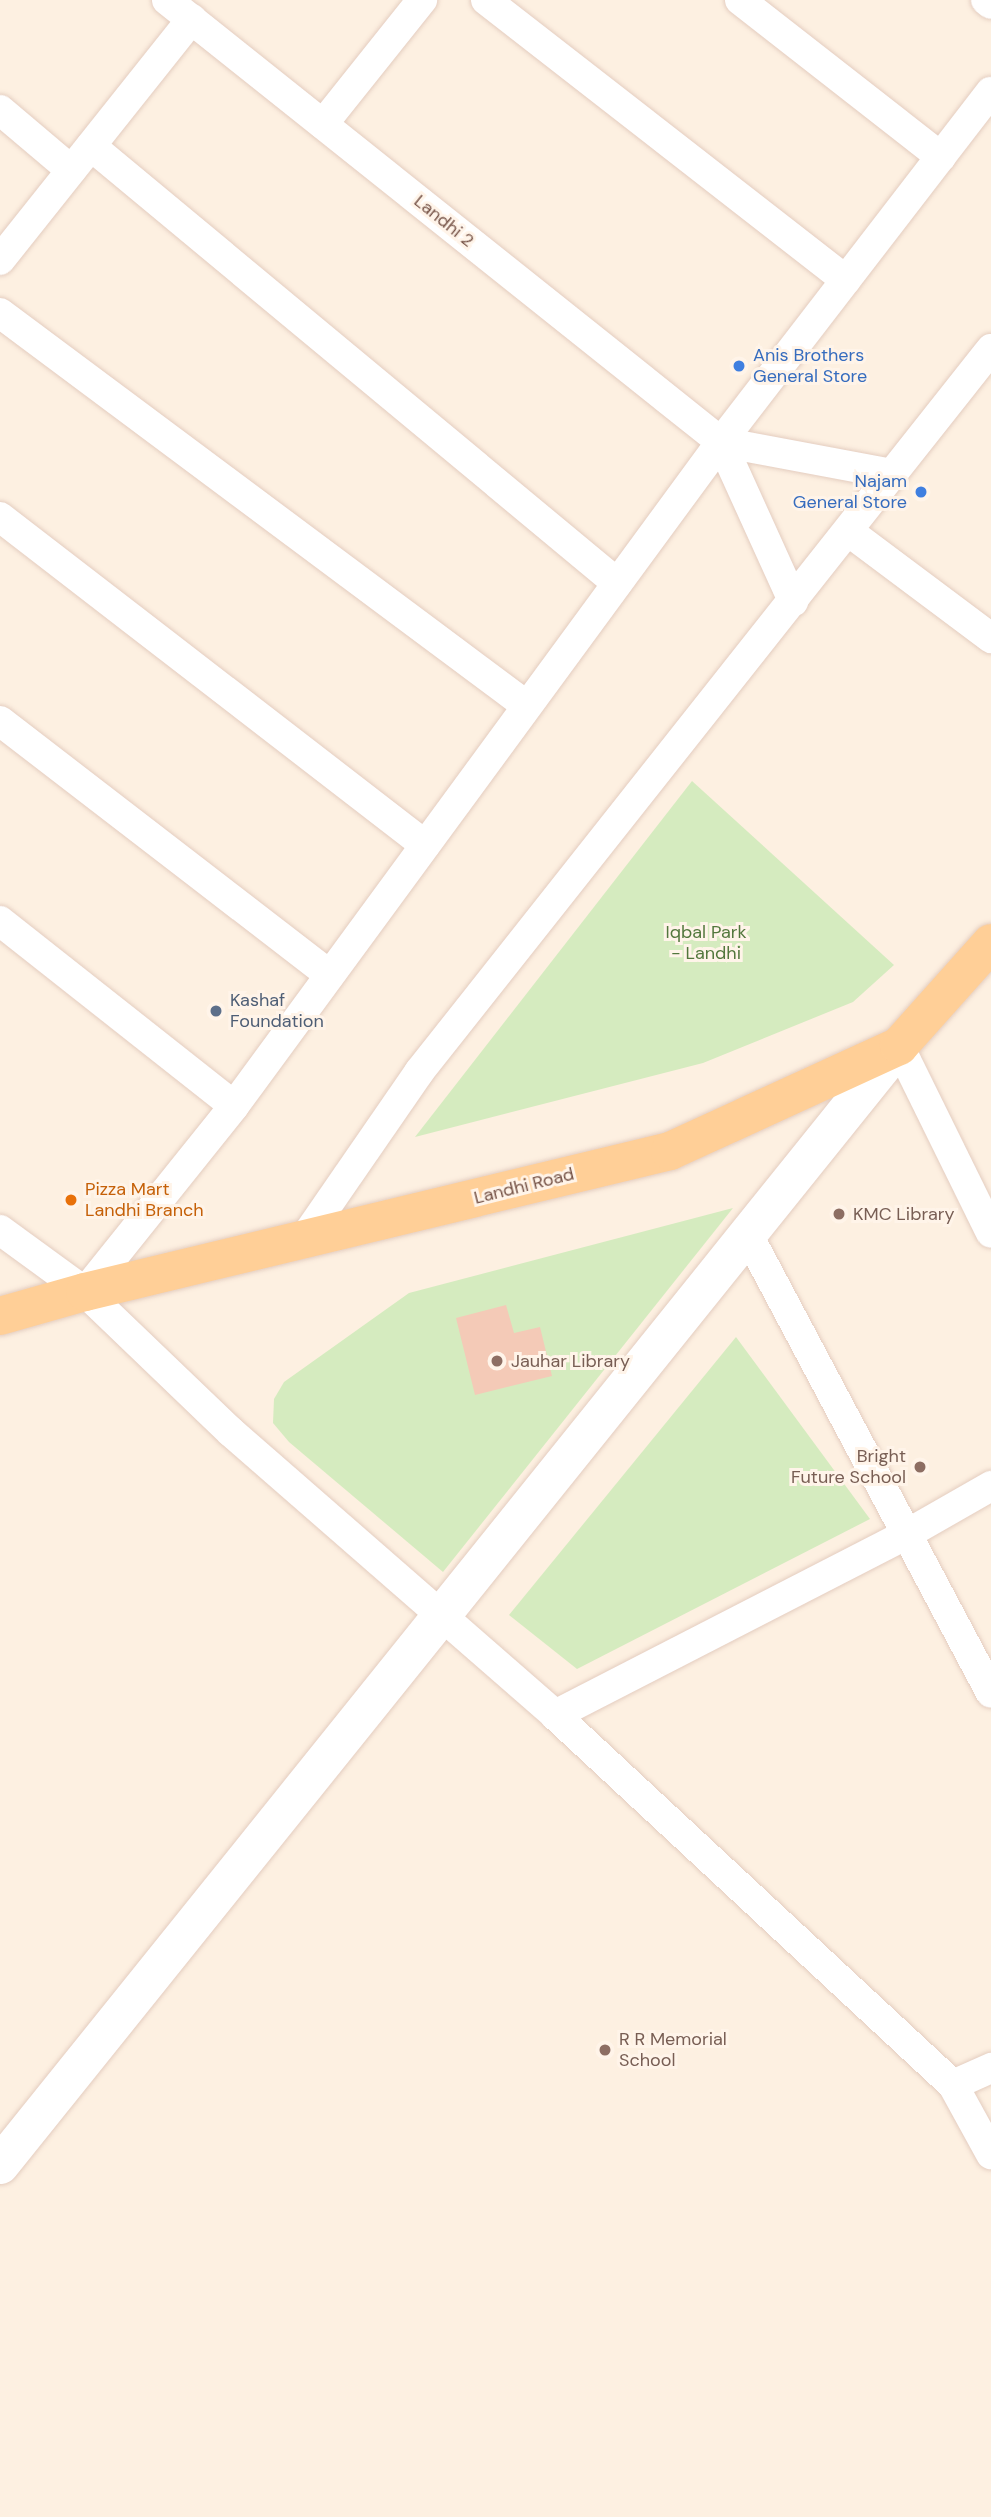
<!DOCTYPE html>
<html>
<head>
<meta charset="utf-8">
<style>
	body { margin:0 }
	#map { position:relative; width:991px; height:2517px; overflow:hidden; background:#fdf0e1; font-family:"DM Sans",sans-serif }
	div>[style] { position:absolute }
	.green>* { inset:0; background:#d5ebbf }
	.building>* { inset:0; background:#f4cab7 }
	.roads { filter:drop-shadow(0 0 2px #e4cdc0) drop-shadow(0 0 2px #e4cdc0) }
	.street>* { height:30px; margin:-15px; padding:0 15px; transform-origin:15px; border-radius:15px; background:#fff }
	.secondary>* { height:38px; margin:-19px; padding:0 19px; transform-origin:19px; border-radius:19px; background:#fff }
	.primary>* { height:38px; margin:-19px; padding:0 19px; transform-origin:19px; border-radius:19px; background:#ffcf97 }
	.dots>* { width:19px; height:19px; translate:-50% -50%; box-sizing:border-box; border:4px solid #fff4e9; border-radius:50% }
	span { translate:-50% -50%; white-space:nowrap; text-align:center; line-height:1.15; -webkit-text-stroke:6px #fff4e9; paint-order:stroke }
	.street-label { font-size:18px; color:#765347 }
	.shop-label { font-size:18px; color:#366cbe }
	.left { translate:0 -50%; text-align:left }
	.right { translate:-100% -50%; text-align:right }
	.park-label { font-size:18px; color:#52773c }
	.service-label { font-size:18px; color:#4e5e75 }
	.food-label { font-size:18px; color:#c56008 }
	.education-label { font-size:18px; color:#785e54 }
</style>
</head>
<body>
<div id="map">
	<div class="green">
		<div style="clip-path:polygon(692px 781px,894px 965px,853px 1002px,703px 1063px,415px 1137px)"></div>
		<div style="clip-path:polygon(733px 1208px,443px 1572px,289px 1442px,273px 1423px,274px 1399px,284px 1382px,409px 1293px)"></div>
		<div style="clip-path:polygon(736px 1337px,870px 1519px,577px 1669px,509px 1615px)"></div>
	</div>
	<div class="building">
		<div style="clip-path:polygon(506px 1305px,514px 1333px,540px 1327px,552px 1376px,475px 1395px,456px 1318px)"></div>
	</div>
	<div class="roads">
		<div class="street">
			<div style="left:167px;top:0;width:709px;rotate:38.58deg"></div>
			<div style="left:721px;top:442px;width:175px;rotate:65.6deg"></div>
			<div style="left:486px;top:0;width:456px;rotate:37.9deg"></div>
			<div style="left:740px;top:0;width:255px;rotate:38deg"></div>
			<div style="left:986px;top:0;width:6px;rotate:39deg"></div>
			<div style="left:0;top:110px;width:93px;rotate:40.2deg"></div>
			<div style="left:323px;top:124px;width:159px;rotate:-51.4deg"></div>
			<div style="left:91px;top:146px;width:684px;rotate:39.72deg"></div>
			<div style="left:0;top:260px;width:308px;rotate:-51.5deg"></div>
			<div style="left:0;top:313px;width:657px;rotate:36.71deg"></div>
			<div style="left:721px;top:442px;width:174px;rotate:10.6deg"></div>
			<div style="left:0;top:517px;width:537px;rotate:37.66deg"></div>
			<div style="left:848px;top:531px;width:179px;rotate:36.8deg"></div>
			<div style="left:0;top:721px;width:416px;rotate:37.6deg"></div>
			<div style="left:0;top:921px;width:298px;rotate:38.3deg"></div>
			<div style="left:899px;top:1046px;width:208px;rotate:63.8deg"></div>
			<div style="left:0;top:1230px;width:105px;rotate:36.1deg"></div>
			<div style="left:85px;top:1292px;width:202px;rotate:43.8deg"></div>
			<div style="left:231px;top:1432px;width:430px;rotate:41.1deg"></div>
			<div style="left:555px;top:1715px;width:543px;rotate:42.91deg"></div>
			<div style="left:953px;top:2085px;width:79px;rotate:61.2deg"></div>
			<div style="left:748px;top:1235px;width:518px;rotate:62.05deg"></div>
			<div style="left:304px;top:1239px;width:203px;rotate:-55.4deg"></div>
			<div style="left:419px;top:1072px;width:922px;rotate:-51.65deg"></div>
			<div style="left:85px;top:1292px;width:238px;rotate:-51.3deg"></div>
			<div style="left:234px;top:1106px;width:823px;rotate:-53.74deg"></div>
			<div style="left:721px;top:442px;width:442px;rotate:-52.4deg"></div>
			<div style="left:555px;top:1715px;width:396px;rotate:-27.2deg"></div>
			<div style="left:907px;top:1534px;width:97px;rotate:-29.7deg"></div>
			<div style="left:953px;top:2085px;width:42px;rotate:-24.1deg"></div>
		</div>
		<div class="secondary">
			<div style="left:0;top:2165px;width:1435px;rotate:-51.22deg"></div>
		</div>
		<div class="primary">
			<div style="left:0;top:1316px;width:88px;rotate:-15.8deg"></div>
			<div style="left:85px;top:1292px;width:602px;rotate:-13.55deg"></div>
			<div style="left:670px;top:1151px;width:252px;rotate:-24.6deg"></div>
			<div style="left:899px;top:1046px;width:138px;rotate:-48.2deg"></div>
		</div>
	</div>
	<div class="dots">
		<div style="left:739px;top:366px;background:#3f7fe0"></div>
		<div style="left:921px;top:492px;background:#3f7fe0"></div>
		<div style="left:216px;top:1011px;background:#5c6f8a"></div>
		<div style="left:71px;top:1200px;background:#e8710a"></div>
		<div style="left:839px;top:1214px;background:#8d6e63"></div>
		<div style="left:497px;top:1361px;background:#8d6e63"></div>
		<div style="left:920px;top:1467px;background:#8d6e63"></div>
		<div style="left:605px;top:2050px;background:#8d6e63"></div>
	</div>
	<div class="street-label">
		<span style="left:444px;top:221px;rotate:39deg">Landhi 2</span>
		<span style="left:524px;top:1186px;rotate:-14deg">Landhi Road</span>
	</div>
	<div class="shop-label">
		<span class="left" style="left:753px;top:366px">Anis Brothers<br>General Store</span>
		<span class="right" style="left:907px;top:492px">Najam<br>General Store</span>
	</div>
	<div class="park-label">
		<span style="left:706px;top:943px">Iqbal Park<br>- Landhi</span>
	</div>
	<div class="service-label">
		<span class="left" style="left:230px;top:1011px">Kashaf<br>Foundation</span>
	</div>
	<div class="food-label">
		<span class="left" style="left:85px;top:1200px">Pizza Mart<br>Landhi Branch</span>
	</div>
	<div class="education-label">
		<span class="left" style="left:853px;top:1214px">KMC Library</span>
		<span class="left" style="left:511px;top:1361px">Jauhar Library</span>
		<span class="right" style="left:906px;top:1467px">Bright<br>Future School</span>
		<span class="left" style="left:619px;top:2050px">R R Memorial<br>School</span>
	</div>
</div>
</body>
</html>
